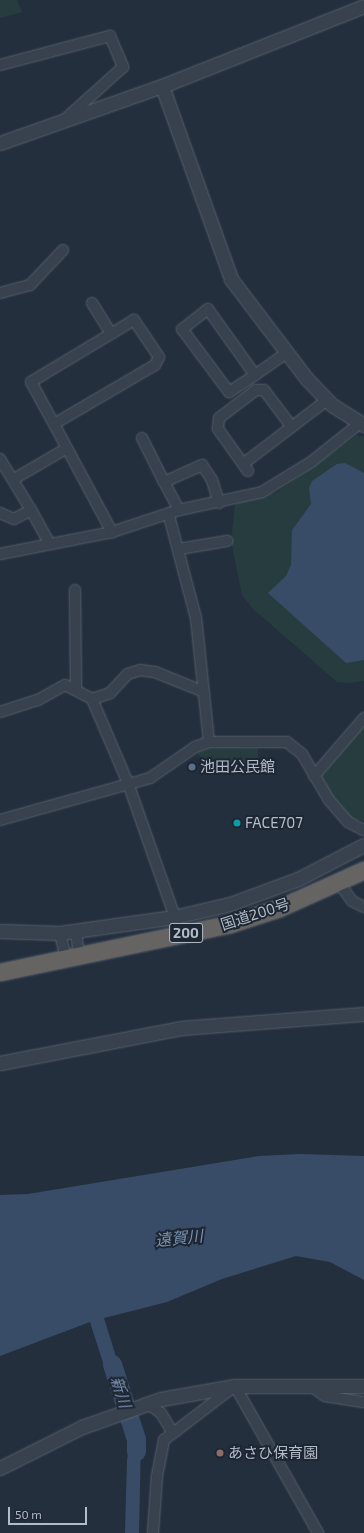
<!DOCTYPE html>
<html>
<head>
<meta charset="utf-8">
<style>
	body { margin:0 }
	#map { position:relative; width:364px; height:1533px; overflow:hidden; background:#242f3e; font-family:"Exo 2","Noto Sans JP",sans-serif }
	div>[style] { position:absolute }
	.green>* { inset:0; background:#263c3f }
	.water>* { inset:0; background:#394c67 }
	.river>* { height:19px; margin:-9.5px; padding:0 9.5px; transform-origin:9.5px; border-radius:9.5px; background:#394c67 }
	.roads { filter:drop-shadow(0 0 1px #565f6c) drop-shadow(0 0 1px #565f6c) }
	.minor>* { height:10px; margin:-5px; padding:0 5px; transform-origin:5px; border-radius:5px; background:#38414e }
	.tertiary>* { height:13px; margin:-6.5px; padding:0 6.5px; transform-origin:6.5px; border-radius:6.5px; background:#38414e }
	.trunk>* { height:17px; margin:-8.5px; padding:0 8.5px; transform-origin:8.5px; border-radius:8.5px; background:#656462 }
	.dots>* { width:11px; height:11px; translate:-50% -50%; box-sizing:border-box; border:2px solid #1d2633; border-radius:50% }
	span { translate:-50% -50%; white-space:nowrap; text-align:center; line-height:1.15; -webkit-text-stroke:4px #1d2633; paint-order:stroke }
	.shield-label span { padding:1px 3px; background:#1d2633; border:1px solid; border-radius:3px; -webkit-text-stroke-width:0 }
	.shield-label { font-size:14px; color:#b4bcc9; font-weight:700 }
	.poi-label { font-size:15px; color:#b4bcc9 }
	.left { translate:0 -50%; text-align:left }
	.street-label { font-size:15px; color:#b4bcc9 }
	.water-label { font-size:16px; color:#7c92b1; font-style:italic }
	.scale { position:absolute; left:8px; top:1507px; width:79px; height:18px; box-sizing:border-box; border:2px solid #b4bcc9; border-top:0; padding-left:5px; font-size:12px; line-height:14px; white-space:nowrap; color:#b4bcc9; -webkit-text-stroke:3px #1d2633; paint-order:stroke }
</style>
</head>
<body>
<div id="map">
	<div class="green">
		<div style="clip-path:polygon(0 0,17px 0,22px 12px,0 18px)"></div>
		<div style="clip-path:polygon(356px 436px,364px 436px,364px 681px,349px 683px,337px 682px,253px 609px,242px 595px,231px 541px,235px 504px,277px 492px)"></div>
		<div style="clip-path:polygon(364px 725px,364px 821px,350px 818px,333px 802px,320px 777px)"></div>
		<div style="clip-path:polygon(210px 747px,258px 748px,258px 771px,214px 774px,197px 753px)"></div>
	</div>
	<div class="water">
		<div style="clip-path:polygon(345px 463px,364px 473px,364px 660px,346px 663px,268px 593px,286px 576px,291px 565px,292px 530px,311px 504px,309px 488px,312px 481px,337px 464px)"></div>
		<div style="clip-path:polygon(300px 1154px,364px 1156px,364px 1280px,330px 1262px,296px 1256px,222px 1279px,167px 1302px,104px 1318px,125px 1386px,112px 1391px,90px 1322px,0 1356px,0 1195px,28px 1194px,259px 1156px)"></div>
		<div style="clip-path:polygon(138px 1426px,141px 1437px,139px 1533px,125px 1533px,127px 1460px,128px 1453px,133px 1453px,130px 1427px)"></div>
	</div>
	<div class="river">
		<div style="left:112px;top:1364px;width:79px;rotate:72.3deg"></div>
		<div style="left:136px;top:1439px;width:12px;rotate:90deg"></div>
	</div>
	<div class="roads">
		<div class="minor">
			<div style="left:0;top:65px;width:114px;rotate:-14.8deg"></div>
			<div style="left:110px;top:36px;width:34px;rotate:67deg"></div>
			<div style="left:123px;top:67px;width:81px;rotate:138deg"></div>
			<div style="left:0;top:293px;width:31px;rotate:-15deg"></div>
			<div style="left:30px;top:285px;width:48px;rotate:-46.7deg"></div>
			<div style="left:92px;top:303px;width:36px;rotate:58deg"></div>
			<div style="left:255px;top:375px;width:81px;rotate:-125.5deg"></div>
			<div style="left:208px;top:309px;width:33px;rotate:142deg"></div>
			<div style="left:182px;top:329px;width:79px;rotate:53.3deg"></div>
			<div style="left:229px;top:392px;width:31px;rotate:-33deg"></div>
			<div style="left:255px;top:375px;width:39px;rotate:-35deg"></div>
			<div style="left:54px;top:424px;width:117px;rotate:-30.3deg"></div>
			<div style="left:155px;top:365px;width:9px;rotate:-63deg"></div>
			<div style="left:159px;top:357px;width:45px;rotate:-124deg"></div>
			<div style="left:134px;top:320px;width:120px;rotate:149deg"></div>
			<div style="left:31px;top:382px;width:48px;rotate:61.3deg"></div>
			<div style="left:54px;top:424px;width:123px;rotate:61.8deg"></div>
			<div style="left:142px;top:438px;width:49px;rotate:63.4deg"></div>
			<div style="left:0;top:459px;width:60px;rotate:58.7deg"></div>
			<div style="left:31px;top:510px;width:19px;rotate:152deg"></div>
			<div style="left:14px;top:519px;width:15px;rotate:-157deg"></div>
			<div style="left:243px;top:464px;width:106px;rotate:-37.3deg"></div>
			<div style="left:248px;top:471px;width:52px;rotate:-125.5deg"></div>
			<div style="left:218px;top:429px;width:11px;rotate:-85deg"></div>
			<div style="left:219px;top:418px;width:46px;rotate:-37.1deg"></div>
			<div style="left:256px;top:390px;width:8px"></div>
			<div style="left:264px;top:390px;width:46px;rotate:52.9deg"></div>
			<div style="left:14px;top:479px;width:61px;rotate:-30.3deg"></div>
			<div style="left:31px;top:510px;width:39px;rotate:61deg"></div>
			<div style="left:179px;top:510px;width:32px;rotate:-118deg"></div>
			<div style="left:164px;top:482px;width:42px;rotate:-24.1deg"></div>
			<div style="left:202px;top:465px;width:18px;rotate:56deg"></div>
			<div style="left:212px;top:480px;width:24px;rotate:73deg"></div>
			<div style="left:169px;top:516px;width:106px;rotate:75.2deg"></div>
			<div style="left:196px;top:618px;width:125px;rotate:84deg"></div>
			<div style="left:179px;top:549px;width:49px;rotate:-9.5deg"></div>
			<div style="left:0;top:554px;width:114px;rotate:-11.1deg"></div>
			<div style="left:112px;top:532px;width:71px;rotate:-18.2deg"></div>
			<div style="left:179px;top:510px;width:85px;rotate:-12.2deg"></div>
			<div style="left:262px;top:492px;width:57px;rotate:-31.5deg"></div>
			<div style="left:311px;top:462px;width:61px;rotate:-38.4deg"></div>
			<div style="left:75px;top:590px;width:98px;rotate:89.4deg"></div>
			<div style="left:92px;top:699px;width:19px;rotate:-18deg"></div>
			<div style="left:110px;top:693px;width:26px;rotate:-47deg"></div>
			<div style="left:128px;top:674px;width:13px;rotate:-18deg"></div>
			<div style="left:140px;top:670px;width:15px;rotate:8deg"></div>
			<div style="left:155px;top:672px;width:51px;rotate:22deg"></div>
			<div style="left:0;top:712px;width:40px;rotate:-18deg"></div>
			<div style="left:38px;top:700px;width:31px;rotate:-29deg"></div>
			<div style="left:65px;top:685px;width:30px;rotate:27deg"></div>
			<div style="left:92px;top:699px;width:91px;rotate:66.8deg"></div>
			<div style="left:128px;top:783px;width:160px;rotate:70.7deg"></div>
			<div style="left:314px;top:776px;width:77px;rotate:-49.2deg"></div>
			<div style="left:0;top:820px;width:156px;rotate:-15.6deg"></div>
			<div style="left:150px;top:778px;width:55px;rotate:-34.6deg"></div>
			<div style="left:195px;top:747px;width:15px;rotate:-20deg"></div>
			<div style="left:209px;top:742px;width:78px"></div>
			<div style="left:287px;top:742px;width:19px;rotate:39deg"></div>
			<div style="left:302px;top:754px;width:53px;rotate:59.6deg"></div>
			<div style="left:329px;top:800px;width:29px;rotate:49deg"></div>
			<div style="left:348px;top:822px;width:18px;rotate:27deg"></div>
			<div style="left:339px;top:883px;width:22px;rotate:54deg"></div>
			<div style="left:352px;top:901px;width:13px;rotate:27deg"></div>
			<div style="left:76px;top:932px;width:23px;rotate:83deg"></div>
			<div style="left:60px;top:933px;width:26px;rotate:77deg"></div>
			<div style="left:311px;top:1386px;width:17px;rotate:36deg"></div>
			<div style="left:325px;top:1396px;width:39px;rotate:9deg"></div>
			<div style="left:147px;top:1403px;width:17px;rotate:36deg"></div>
			<div style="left:161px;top:1413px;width:23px;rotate:59deg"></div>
			<div style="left:153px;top:1533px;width:57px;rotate:-86deg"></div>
			<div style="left:157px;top:1476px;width:37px;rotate:-79deg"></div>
			<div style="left:164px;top:1440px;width:89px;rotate:-37.3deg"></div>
			<div style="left:235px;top:1386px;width:169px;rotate:60.5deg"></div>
		</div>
		<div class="tertiary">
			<div style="left:162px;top:86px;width:205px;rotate:70.3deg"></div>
			<div style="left:231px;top:279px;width:126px;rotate:52.8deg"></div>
			<div style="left:307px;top:379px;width:36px;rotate:46deg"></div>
			<div style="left:332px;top:405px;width:38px;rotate:32deg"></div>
			<div style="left:0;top:143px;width:172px;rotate:-19.4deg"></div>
			<div style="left:162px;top:86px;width:217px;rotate:-21.6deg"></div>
			<div style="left:0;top:931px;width:60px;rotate:1.9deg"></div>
			<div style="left:60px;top:933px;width:115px;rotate:-8deg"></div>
			<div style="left:174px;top:917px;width:57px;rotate:-13.1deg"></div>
			<div style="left:230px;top:904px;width:72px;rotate:-20.2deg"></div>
			<div style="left:298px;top:879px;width:74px;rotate:-27.3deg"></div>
			<div style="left:0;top:1063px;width:184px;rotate:-10.9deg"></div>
			<div style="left:181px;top:1028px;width:184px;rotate:-4.4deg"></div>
			<div style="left:0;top:1468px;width:92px;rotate:-26.6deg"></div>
			<div style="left:82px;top:1427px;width:84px;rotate:-19.5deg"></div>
			<div style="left:161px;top:1399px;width:75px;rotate:-10deg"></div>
			<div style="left:235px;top:1386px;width:129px"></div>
		</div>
		<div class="trunk">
			<div style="left:0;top:972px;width:235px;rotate:-11.8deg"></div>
			<div style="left:230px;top:924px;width:52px;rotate:-18.1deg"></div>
			<div style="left:279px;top:908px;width:93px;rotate:-24.1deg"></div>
		</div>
	</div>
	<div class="dots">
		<div style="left:192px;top:767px;background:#5c6f8a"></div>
		<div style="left:237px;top:823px;background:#0f9aa8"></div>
		<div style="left:220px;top:1453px;background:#8d6e63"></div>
	</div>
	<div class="shield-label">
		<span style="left:186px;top:933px">200</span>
	</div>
	<div class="poi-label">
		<span class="left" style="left:200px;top:767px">池田公民館</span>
		<span class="left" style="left:245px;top:823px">FACE707</span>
		<span class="left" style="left:228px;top:1453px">あさひ保育園</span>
	</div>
	<div class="street-label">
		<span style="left:255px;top:914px;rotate:-18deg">国道200号</span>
	</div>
	<div class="water-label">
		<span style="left:179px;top:1238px;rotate:-6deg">遠賀川</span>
		<span style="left:121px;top:1392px;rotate:72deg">新川</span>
	</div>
	<div class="scale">50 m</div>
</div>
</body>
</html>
